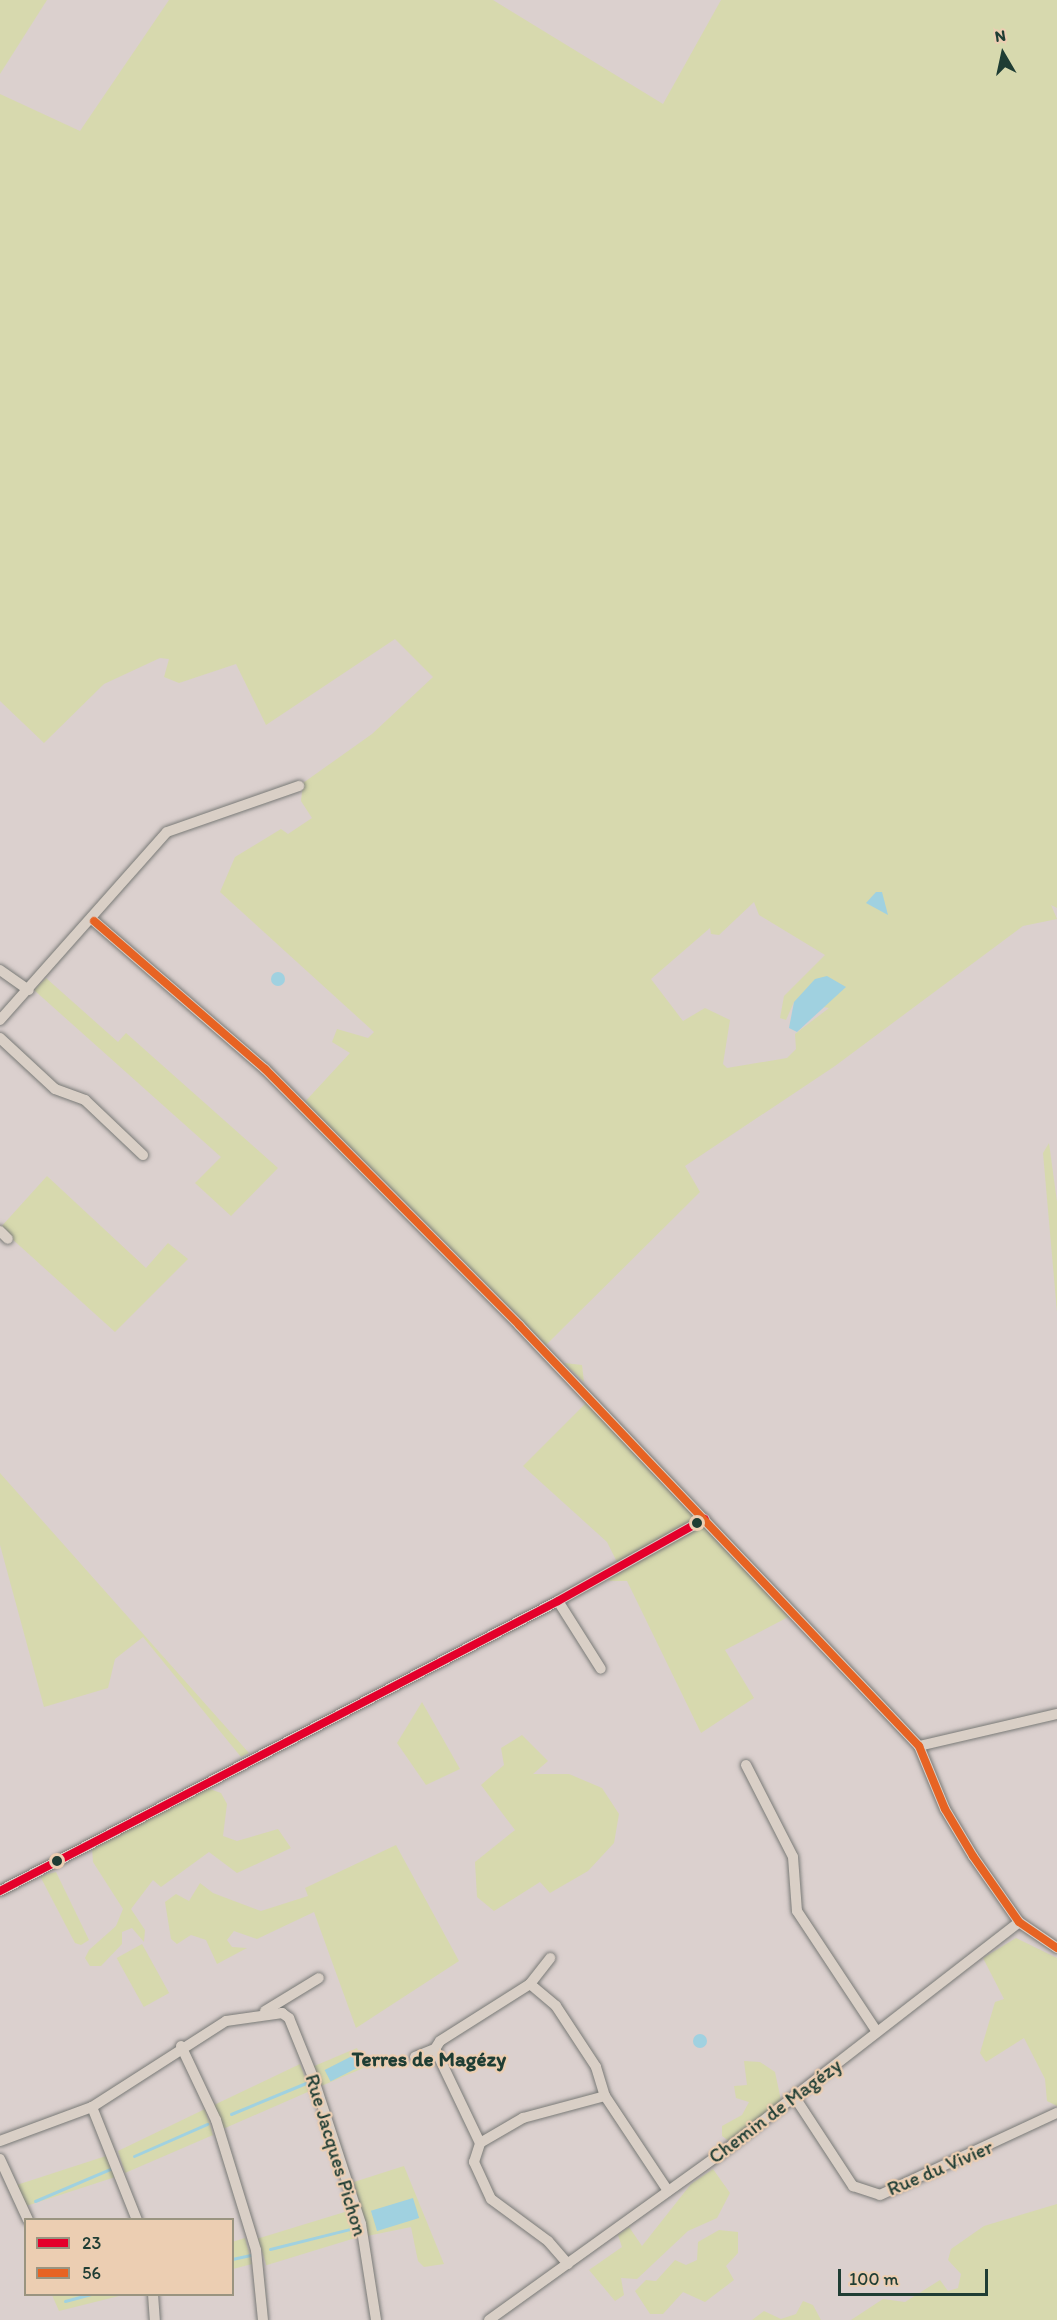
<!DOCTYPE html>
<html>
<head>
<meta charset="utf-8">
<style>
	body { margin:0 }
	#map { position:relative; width:1057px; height:2320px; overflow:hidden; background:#dbd0ce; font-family:Itim,sans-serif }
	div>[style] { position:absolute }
	.green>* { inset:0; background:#d7d9ae; transform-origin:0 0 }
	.water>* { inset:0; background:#a0d1e0; transform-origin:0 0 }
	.round { border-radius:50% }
	.stream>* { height:3px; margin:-1.5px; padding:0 1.5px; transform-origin:1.5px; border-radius:1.5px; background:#a0d1e0 }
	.roads { filter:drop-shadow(0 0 2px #797a77) drop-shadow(0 0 2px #797a77) }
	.minor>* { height:10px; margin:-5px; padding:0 5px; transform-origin:5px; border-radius:5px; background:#d9cfc6 }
	.bus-1>* { height:8px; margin:-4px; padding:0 4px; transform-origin:4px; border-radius:4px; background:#e4002b }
	.bus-2>* { height:8px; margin:-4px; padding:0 4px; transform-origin:4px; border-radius:4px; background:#e76323 }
	.dots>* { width:16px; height:16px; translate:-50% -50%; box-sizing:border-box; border:3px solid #ecceb2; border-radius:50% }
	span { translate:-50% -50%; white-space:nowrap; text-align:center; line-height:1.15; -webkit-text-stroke:4.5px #ecceb2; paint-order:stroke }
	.street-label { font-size:20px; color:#1f3d34 }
	.neighbourhood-label { font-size:21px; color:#1f3d34; font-weight:700 }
	.legend { position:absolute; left:24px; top:2218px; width:210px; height:78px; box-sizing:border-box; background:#ecceb2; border:2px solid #9a9480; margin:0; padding:8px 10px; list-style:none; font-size:18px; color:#1f3d34 }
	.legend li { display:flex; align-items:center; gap:12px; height:30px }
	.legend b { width:30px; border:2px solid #9a9480 }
	.north { position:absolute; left:973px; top:24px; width:60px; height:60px; -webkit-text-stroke:4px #ecceb2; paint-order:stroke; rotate:351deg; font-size:16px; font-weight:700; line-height:24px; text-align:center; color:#1f3d34 }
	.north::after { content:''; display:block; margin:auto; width:21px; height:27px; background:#1f3d34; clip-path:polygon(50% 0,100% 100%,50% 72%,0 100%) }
	.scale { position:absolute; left:838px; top:2269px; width:150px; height:27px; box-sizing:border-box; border:3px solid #1f3d34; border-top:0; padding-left:8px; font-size:18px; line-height:21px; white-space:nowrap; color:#1f3d34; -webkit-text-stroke:4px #ecceb2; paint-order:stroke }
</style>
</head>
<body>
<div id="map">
	<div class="green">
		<div style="clip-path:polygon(0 0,47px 0,0 74px)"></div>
		<div style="clip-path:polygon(evenodd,169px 0,493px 0,663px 104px,721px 0,1057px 0,1057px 908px,1051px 905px,1057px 919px,1023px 926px,835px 1066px,685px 1166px,700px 1192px,546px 1345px,301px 1106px,350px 1053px,332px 1042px,337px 1029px,368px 1038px,374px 1032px,220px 892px,235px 857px,281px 829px,288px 834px,312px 818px,301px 801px,303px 783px,372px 734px,433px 677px,395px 639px,266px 725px,236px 664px,179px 683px,164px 677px,169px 659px,160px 658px,104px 684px,44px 743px,0 701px,0 94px,80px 131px,169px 0,754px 902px,759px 915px,825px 955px,784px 996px,780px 1018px,786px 1020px,794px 1002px,829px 1008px,795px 1034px,796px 1049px,787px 1058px,727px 1068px,723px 1064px,730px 1020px,705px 1008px,683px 1021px,651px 979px,710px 928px,711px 934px,719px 935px,754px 902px)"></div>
		<div style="clip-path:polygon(46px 978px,118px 1042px,126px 1033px,278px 1168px,231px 1216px,195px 1183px,221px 1157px,34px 990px)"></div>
		<div style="clip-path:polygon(1049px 1143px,1057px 1202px,1057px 1312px,1043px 1153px)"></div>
		<div style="clip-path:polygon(47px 1176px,146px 1268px,168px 1243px,188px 1259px,115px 1332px,0 1228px)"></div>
		<div style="clip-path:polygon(564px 1363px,582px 1365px,584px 1382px)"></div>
		<div style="clip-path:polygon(590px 1399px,794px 1614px,725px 1650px,754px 1698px,701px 1733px,627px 1581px,610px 1581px,606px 1575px,619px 1566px,607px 1542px,523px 1466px)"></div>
		<div style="clip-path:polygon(0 1473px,249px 1753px,241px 1757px,143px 1637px,115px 1659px,108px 1688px,44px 1707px,0 1545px)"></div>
		<div style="clip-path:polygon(422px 1702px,460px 1769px,426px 1785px,397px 1743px)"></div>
		<div style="clip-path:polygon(522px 1735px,548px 1761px,533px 1774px,569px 1774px,602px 1788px,619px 1814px,614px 1843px,588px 1871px,550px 1893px,540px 1882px,494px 1911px,477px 1897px,475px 1862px,515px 1830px,481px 1785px,504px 1765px,501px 1748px)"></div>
		<div style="clip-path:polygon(196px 1784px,221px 1793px,227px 1804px,223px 1836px,237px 1841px,278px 1829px,291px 1848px,237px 1873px,209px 1852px,161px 1887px,153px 1880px,131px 1909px,145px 1930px,144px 1942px,132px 1928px,122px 1932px,122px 1944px,101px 1966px,90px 1966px,85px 1958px,89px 1950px,116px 1926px,123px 1909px,93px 1862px,92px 1848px)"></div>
		<div style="clip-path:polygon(396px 1845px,459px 1961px,356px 2028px,314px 1912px,257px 1939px,234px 1931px,227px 1940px,232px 1947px,247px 1948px,217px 1964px,206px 1940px,191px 1935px,177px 1944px,171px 1939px,165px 1902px,176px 1894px,189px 1901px,200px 1883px,213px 1893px,261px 1911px,308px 1896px,305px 1888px)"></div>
		<div style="clip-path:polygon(56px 1872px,89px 1940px,81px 1945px,75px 1943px,40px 1876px)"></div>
		<div style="clip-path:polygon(1016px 1938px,1057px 1958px,1057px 2106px,1047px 2101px,1045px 2079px,1024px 2038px,986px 2062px,980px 2053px,995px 2002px,1004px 1999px,983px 1958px)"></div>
		<div style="left:142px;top:1944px;width:56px;height:29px;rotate:61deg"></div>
		<div style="left:357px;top:2048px;width:21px;height:47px;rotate:67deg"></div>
		<div style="clip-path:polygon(744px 2061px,760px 2062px,775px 2072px,782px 2105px,733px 2144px,722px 2136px,722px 2126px,742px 2115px,749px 2102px,736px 2098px,734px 2086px,747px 2085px)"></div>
		<div style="clip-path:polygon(300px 2064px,310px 2091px,223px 2129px,214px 2105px)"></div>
		<div style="clip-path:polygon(205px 2109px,213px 2135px,125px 2173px,118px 2151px)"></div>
		<div style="left:109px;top:2155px;width:23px;height:97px;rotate:72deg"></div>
		<div style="clip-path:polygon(404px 2166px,444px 2264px,424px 2267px,418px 2261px,411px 2227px,367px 2236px,354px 2182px)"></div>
		<div style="clip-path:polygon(713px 2169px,730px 2193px,717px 2218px,688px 2231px,637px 2279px,621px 2278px,624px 2295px,615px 2301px,589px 2270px,622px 2247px,618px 2235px,629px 2227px,642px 2246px,691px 2184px)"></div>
		<div style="clip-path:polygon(1057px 2204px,1057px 2320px,851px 2320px,883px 2299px,905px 2302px,940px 2280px,948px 2291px,958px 2288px,961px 2274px,948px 2260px,951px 2249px,984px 2226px)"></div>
		<div style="left:348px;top:2211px;width:28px;height:94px;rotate:73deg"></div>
		<div style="clip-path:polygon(719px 2230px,738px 2232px,738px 2253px,726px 2266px,734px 2280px,705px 2302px,683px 2292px,663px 2314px,650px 2314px,635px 2291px,646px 2280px,656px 2281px,675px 2260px,686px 2265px,697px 2260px,698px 2242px)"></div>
		<div style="clip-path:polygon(245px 2238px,252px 2264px,233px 2269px,232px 2242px)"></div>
		<div style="clip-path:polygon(52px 2295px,123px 2295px,59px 2311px)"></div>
		<div style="clip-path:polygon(803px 2301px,813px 2305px,821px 2320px,752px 2320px,764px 2311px,781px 2319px,796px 2314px)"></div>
	</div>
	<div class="water">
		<div style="clip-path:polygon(876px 892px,882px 892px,888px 915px,866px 903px)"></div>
		<div class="round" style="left:271px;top:972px;width:14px;height:14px"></div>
		<div style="clip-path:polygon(827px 976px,846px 987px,797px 1032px,789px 1028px,794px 1002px,815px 979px)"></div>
		<div class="round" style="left:693px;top:2034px;width:14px;height:14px"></div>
		<div style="left:354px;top:2055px;width:13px;height:33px;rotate:63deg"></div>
		<div style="left:413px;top:2198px;width:21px;height:44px;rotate:73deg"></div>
	</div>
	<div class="stream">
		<div style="left:231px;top:2114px;width:81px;rotate:-22.5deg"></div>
		<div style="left:134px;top:2156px;width:80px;rotate:-23.7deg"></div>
		<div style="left:35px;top:2201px;width:82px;rotate:-23.1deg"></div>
		<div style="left:270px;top:2249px;width:82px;rotate:-14deg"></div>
		<div style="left:232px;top:2259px;width:19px;rotate:-12deg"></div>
		<div style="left:65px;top:2301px;width:27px;rotate:-15deg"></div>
	</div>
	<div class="roads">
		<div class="minor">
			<div style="left:94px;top:921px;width:226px;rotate:40.9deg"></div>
			<div style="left:265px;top:1069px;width:361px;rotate:45.2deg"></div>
			<div style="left:519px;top:1325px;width:581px;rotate:46.47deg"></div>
			<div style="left:919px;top:1746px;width:68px;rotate:67.6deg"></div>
			<div style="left:945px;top:1809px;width:55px;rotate:59.2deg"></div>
			<div style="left:973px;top:1856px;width:80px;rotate:55.1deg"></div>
			<div style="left:1019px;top:1922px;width:46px;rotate:34.4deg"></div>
			<div style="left:0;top:970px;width:35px;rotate:35deg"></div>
			<div style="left:0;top:1020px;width:251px;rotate:-48.4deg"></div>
			<div style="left:167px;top:832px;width:140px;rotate:-19.2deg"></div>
			<div style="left:0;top:1038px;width:75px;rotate:42.8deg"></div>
			<div style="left:55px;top:1089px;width:32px;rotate:20deg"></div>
			<div style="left:85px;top:1100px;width:80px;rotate:43.5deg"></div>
			<div style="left:0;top:1231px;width:11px;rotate:45deg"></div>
			<div style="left:558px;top:1601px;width:80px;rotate:57.7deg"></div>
			<div style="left:919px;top:1746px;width:142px;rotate:-13.1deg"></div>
			<div style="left:746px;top:1765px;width:103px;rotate:62.9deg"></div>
			<div style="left:793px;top:1857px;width:54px;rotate:85.8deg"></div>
			<div style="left:797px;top:1911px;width:145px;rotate:56.5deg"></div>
			<div style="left:0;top:1891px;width:629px;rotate:-27.46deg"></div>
			<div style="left:558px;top:1601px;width:168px;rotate:-29.2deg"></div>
			<div style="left:530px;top:1984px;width:33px;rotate:-52deg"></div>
			<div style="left:265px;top:2011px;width:63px;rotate:-31.4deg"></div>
			<div style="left:181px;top:2046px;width:82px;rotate:64.7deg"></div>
			<div style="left:216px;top:2120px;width:136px;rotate:72.9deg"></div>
			<div style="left:256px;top:2250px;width:70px;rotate:84.3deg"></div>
			<div style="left:415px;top:2057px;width:22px;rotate:-22deg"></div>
			<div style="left:794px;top:2096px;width:108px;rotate:56.8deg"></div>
			<div style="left:853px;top:2186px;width:28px;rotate:18deg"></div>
			<div style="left:880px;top:2195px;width:195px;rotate:-24.9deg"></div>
			<div style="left:92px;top:2107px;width:122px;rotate:68.3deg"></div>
			<div style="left:0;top:2141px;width:98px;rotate:-20.3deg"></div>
			<div style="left:92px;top:2107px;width:159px;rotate:-32.7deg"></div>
			<div style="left:226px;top:2021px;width:57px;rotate:-8.1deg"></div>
			<div style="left:282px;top:2013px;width:9px;rotate:36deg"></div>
			<div style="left:289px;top:2018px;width:64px;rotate:67.9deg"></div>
			<div style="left:313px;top:2077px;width:155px;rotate:71.9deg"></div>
			<div style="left:361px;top:2224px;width:97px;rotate:81.1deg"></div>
			<div style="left:480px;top:2143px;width:104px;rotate:-115.6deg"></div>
			<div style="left:435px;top:2049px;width:9px;rotate:-58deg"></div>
			<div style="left:440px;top:2041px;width:107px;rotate:-32.3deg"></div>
			<div style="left:530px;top:1984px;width:34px;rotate:40deg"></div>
			<div style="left:556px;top:2006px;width:73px;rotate:56.7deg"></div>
			<div style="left:596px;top:2067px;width:30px;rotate:73deg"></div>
			<div style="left:0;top:2159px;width:67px;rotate:65.3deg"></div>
			<div style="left:568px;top:2264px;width:30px;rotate:-131deg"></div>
			<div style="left:548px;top:2241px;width:71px;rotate:-143.6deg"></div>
			<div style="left:491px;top:2199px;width:41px;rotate:-114.7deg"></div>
			<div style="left:474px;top:2162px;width:20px;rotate:-72deg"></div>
			<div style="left:480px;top:2143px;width:50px;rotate:-30.2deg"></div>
			<div style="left:523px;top:2118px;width:85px;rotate:-15deg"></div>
			<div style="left:605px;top:2096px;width:114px;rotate:56.4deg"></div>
			<div style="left:153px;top:2294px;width:26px;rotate:86deg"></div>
			<div style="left:489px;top:2320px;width:283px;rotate:-35.7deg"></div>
			<div style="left:719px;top:2155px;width:380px;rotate:-37.8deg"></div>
		</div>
	</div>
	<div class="bus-1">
		<div style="left:0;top:1891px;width:629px;rotate:-27.46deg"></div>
		<div style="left:558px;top:1601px;width:168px;rotate:-29.2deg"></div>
	</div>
	<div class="bus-2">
		<div style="left:94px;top:921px;width:226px;rotate:40.9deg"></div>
		<div style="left:265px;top:1069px;width:361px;rotate:45.2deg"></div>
		<div style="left:519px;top:1325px;width:581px;rotate:46.47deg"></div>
		<div style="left:919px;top:1746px;width:68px;rotate:67.6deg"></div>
		<div style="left:945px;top:1809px;width:55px;rotate:59.2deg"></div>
		<div style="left:973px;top:1856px;width:80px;rotate:55.1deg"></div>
		<div style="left:1019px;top:1922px;width:46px;rotate:34.4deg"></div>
	</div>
	<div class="dots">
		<div style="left:697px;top:1523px;background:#1f3d34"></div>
		<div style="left:57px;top:1861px;background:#1f3d34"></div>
	</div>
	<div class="street-label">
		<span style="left:775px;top:2111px;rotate:-37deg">Chemin de Magézy</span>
		<span style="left:336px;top:2155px;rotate:73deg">Rue Jacques Pichon</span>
		<span style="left:940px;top:2168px;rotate:-23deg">Rue du Vivier</span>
	</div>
	<div class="neighbourhood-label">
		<span style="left:429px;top:2059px">Terres de Magézy</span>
	</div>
	<ul class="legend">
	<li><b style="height:8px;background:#e4002b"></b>23</li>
	<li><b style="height:8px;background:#e76323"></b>56</li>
	</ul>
	<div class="north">N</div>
	<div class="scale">100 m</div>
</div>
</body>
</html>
